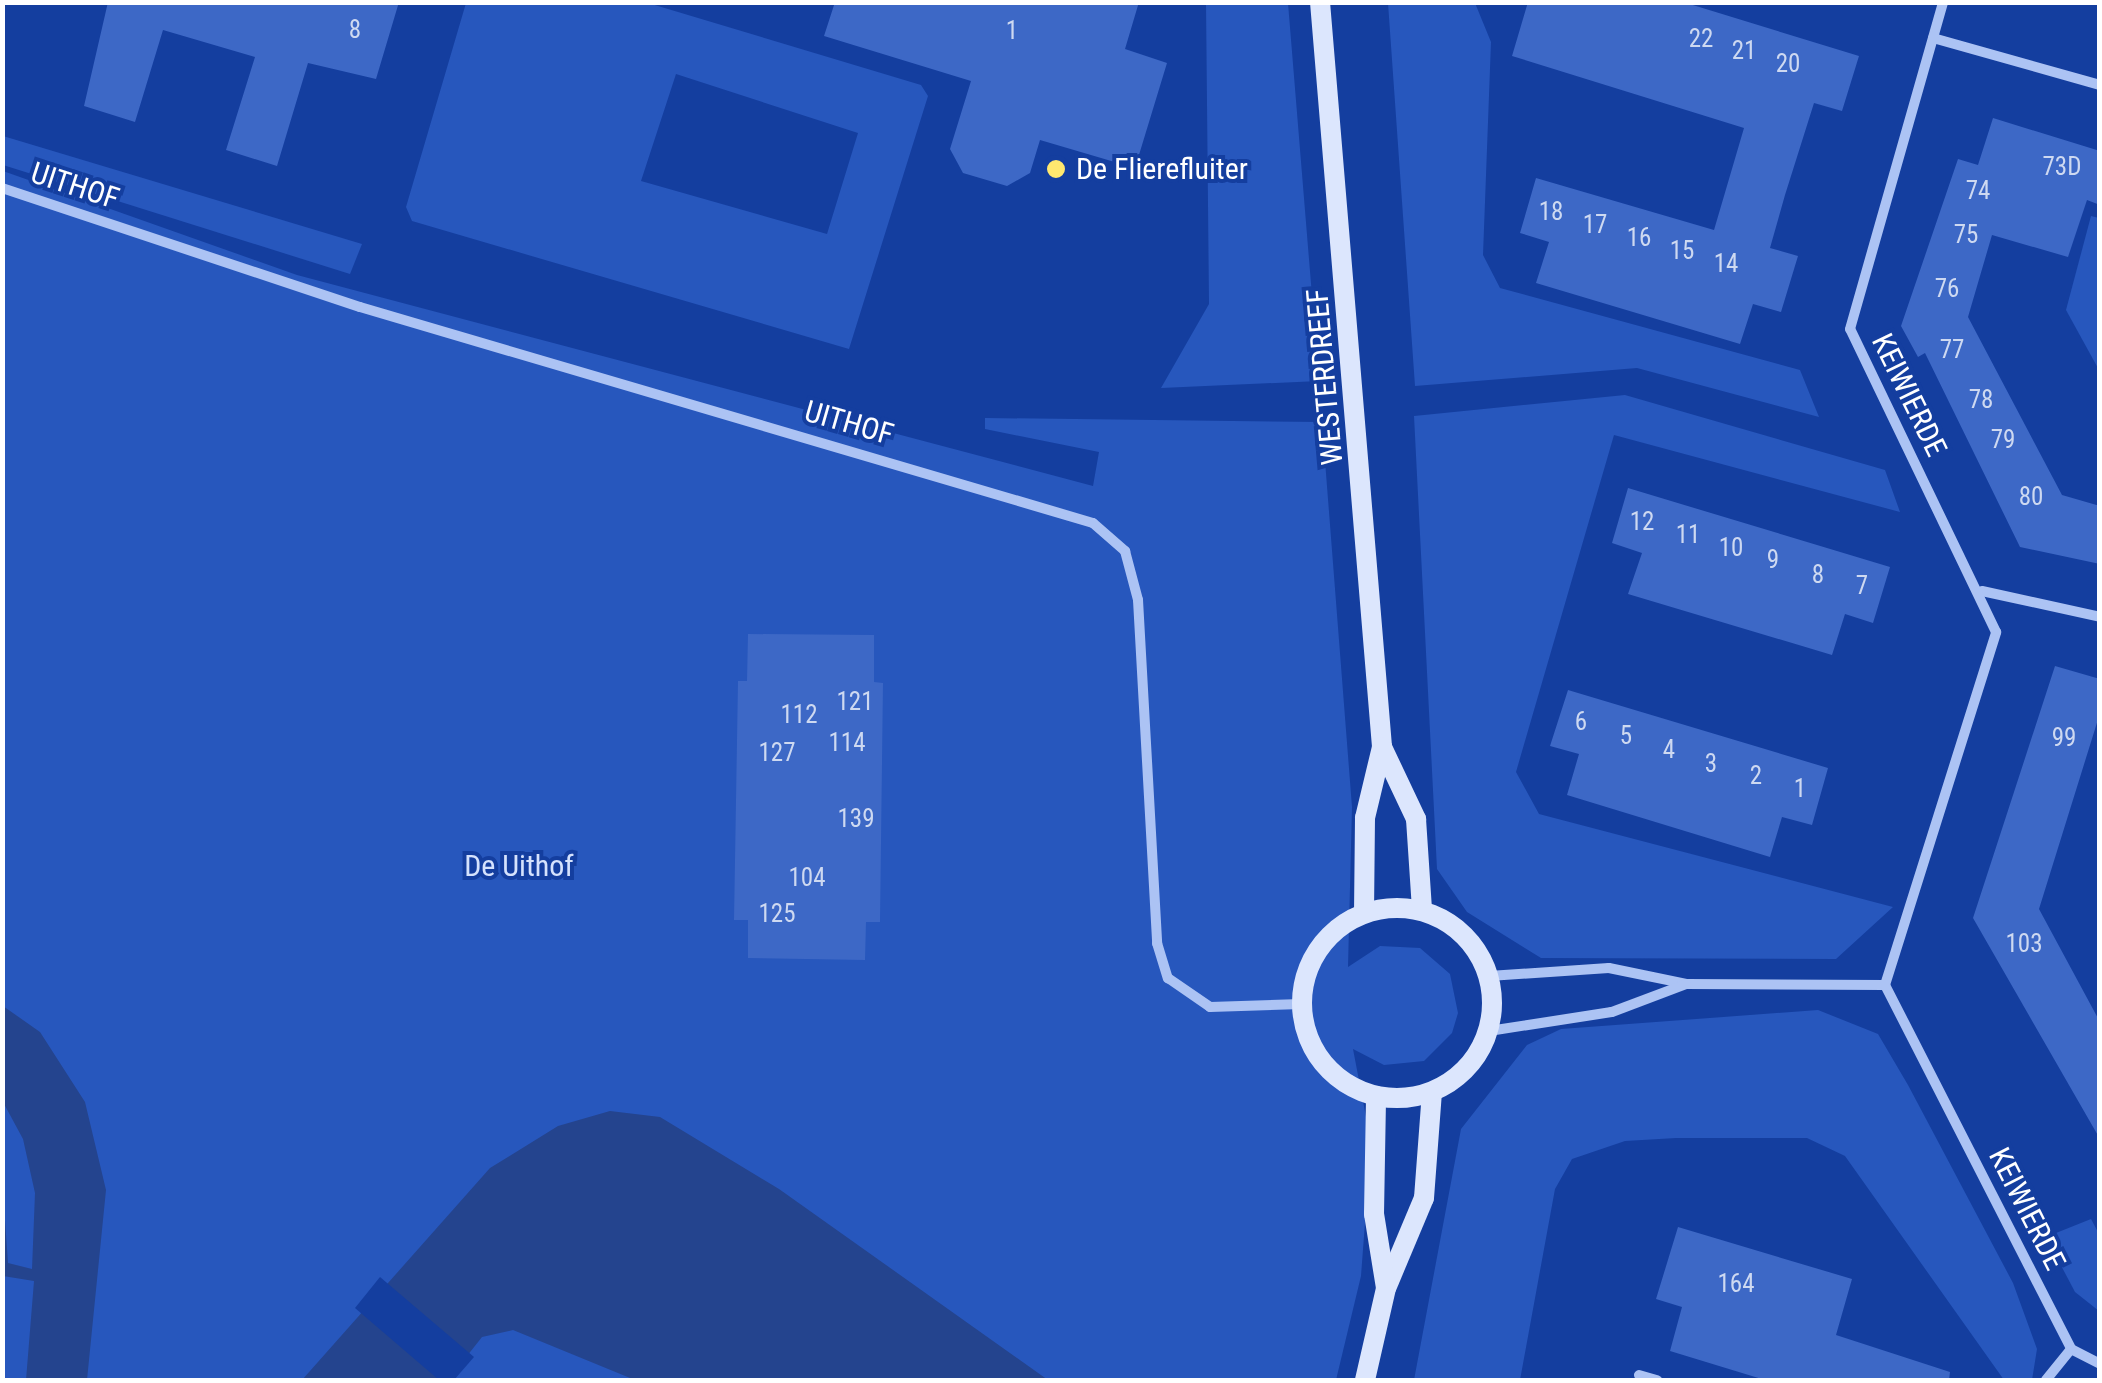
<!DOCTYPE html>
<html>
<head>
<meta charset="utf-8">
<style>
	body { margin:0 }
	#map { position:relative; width:2102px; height:1383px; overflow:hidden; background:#143e9f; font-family:"Roboto Condensed",sans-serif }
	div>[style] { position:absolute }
	.green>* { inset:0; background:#2757bd }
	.water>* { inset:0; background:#24448e }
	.pier>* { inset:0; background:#143e9f }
	.building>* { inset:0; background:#3d68c6 }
	.minor>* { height:10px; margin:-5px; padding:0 5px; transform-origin:5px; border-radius:5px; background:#acc3f4 }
	.secondary>* { height:20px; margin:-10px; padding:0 10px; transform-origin:10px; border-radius:10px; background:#dce6fd }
	.secondary>.ring { margin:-10px; padding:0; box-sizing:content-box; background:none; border:20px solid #dce6fd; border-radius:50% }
	.dots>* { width:28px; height:28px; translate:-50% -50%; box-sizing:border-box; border:5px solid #143e9f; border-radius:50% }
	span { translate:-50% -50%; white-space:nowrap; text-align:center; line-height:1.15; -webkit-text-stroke:8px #143e9f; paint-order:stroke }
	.number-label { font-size:25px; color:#ced9f1 }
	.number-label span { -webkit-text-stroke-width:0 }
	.poi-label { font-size:30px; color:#fff }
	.left { translate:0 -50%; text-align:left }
	.street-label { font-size:30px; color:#fff }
	.park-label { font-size:30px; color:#d5e2fd }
	.frame { position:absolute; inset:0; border:5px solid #fff; pointer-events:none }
</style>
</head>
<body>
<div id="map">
	<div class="green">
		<div style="clip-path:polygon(evenodd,466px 3px,648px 3px,921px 85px,928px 96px,849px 349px,412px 221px,406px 207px,466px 3px,676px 74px,858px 133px,827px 234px,641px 181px,676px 74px)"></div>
		<div style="clip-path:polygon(1206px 3px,1288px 3px,1319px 381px,1161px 388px,1209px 304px)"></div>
		<div style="clip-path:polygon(1388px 3px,1475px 3px,1491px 42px,1483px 255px,1500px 288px,1800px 370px,1819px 417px,1637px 368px,1415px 386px)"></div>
		<div style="clip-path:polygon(3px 136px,362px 244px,350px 274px,3px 165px)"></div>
		<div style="clip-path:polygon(3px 171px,297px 275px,1093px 486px,1099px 452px,985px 429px,985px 418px,1322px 422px,1352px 807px,1348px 967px,1380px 946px,1420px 948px,1450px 974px,1458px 1013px,1452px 1033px,1424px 1061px,1384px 1065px,1353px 1049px,1371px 1143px,1361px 1276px,1336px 1380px,3px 1380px)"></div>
		<div style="clip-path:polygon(2091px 216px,2099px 218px,2099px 370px,2066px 310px)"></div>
		<div style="clip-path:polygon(1625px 395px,1885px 470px,1900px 512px,1614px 435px,1516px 772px,1539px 814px,1893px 907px,1836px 959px,1541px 958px,1467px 912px,1437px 869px,1414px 416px)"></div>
		<div style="clip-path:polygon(1818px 1010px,1878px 1034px,1908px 1085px,2013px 1283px,2037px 1349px,2032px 1380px,2004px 1380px,1845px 1156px,1807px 1138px,1676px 1138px,1625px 1141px,1572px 1159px,1555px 1189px,1520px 1380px,1414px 1380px,1461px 1129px,1527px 1045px,1561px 1029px)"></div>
		<div style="clip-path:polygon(2091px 1219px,2099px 1234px,2099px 1311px,2075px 1292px,2046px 1237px)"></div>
	</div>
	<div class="water">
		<div style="clip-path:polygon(3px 1006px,40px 1032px,85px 1102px,106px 1190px,87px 1380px,26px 1380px,34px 1281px,3px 1276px,3px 1192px,8px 1263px,32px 1269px,35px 1193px,23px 1139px,3px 1102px)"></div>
		<div style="clip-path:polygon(610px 1111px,660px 1117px,779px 1189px,1048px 1380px,635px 1380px,513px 1330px,482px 1337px,448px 1380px,302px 1380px,490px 1168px,558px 1126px)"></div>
	</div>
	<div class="pier">
		<div style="clip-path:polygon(380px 1277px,474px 1357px,454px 1380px,439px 1380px,355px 1308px)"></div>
	</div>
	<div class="building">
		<div style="clip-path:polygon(108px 2px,399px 2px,376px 79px,308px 63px,277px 166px,226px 150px,255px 57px,163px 30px,135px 122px,84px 106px)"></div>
		<div style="clip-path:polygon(835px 2px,1139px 2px,1125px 49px,1167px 63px,1135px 168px,1040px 140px,1030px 173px,1007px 186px,963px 173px,950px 149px,971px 81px,824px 36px)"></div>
		<div style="clip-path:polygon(1528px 2px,1683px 2px,1859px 56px,1842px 111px,1814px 103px,1785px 195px,1770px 248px,1798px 256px,1781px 312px,1753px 304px,1740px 344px,1536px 283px,1549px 242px,1520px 233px,1536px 178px,1714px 230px,1744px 128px,1512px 56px)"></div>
		<div style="clip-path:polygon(1993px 118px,2100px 151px,2100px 205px,2087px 200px,2068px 257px,1992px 235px,1968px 317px,2062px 495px,2100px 506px,2100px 564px,2020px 547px,1925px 353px,1918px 357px,1901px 326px,1958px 159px,1978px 165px)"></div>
		<div style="clip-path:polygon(1628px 488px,1890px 567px,1873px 623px,1845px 614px,1832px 655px,1628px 594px,1642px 553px,1612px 543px)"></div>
		<div style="clip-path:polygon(748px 634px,874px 635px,874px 682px,883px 683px,880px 922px,866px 922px,865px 960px,748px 958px,748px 920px,734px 920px,738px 681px,747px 681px)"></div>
		<div style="clip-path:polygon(2055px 666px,2100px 679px,2100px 713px,2039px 909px,2100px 1022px,2100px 1139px,1973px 918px)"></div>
		<div style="clip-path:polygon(1568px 690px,1828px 768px,1812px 825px,1782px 817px,1770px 857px,1567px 795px,1579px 754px,1550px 746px)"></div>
		<div style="clip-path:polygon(1678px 1227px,1852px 1279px,1836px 1335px,1950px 1372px,1949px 1380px,1765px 1380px,1670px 1351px,1682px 1307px,1656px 1299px)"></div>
	</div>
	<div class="minor">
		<div style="left:1933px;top:38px;width:173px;rotate:15.7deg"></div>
		<div style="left:2px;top:188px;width:377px;rotate:18.4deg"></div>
		<div style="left:360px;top:307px;width:764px;rotate:16.42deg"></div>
		<div style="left:1093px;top:523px;width:43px;rotate:41.2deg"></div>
		<div style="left:1125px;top:551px;width:51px;rotate:75.1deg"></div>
		<div style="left:1138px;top:600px;width:344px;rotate:86.8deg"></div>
		<div style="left:1157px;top:943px;width:37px;rotate:73deg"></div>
		<div style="left:1168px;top:978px;width:51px;rotate:34.6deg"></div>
		<div style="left:1210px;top:1007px;width:91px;rotate:-1.9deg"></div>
		<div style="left:1982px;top:591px;width:121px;rotate:12.4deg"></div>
		<div style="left:1489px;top:976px;width:120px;rotate:-3.8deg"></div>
		<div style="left:1609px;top:968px;width:80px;rotate:11.6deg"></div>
		<div style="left:1687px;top:984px;width:198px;rotate:0.3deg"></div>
		<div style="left:1885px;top:985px;width:409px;rotate:62.9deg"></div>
		<div style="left:2071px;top:1349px;width:33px;rotate:27deg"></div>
		<div style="left:1885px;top:985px;width:370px;rotate:-72.5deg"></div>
		<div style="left:1996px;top:632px;width:336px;rotate:-115.7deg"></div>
		<div style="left:1850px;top:329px;width:340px;rotate:-74.1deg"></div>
		<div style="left:1489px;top:1031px;width:124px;rotate:-8.8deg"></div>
		<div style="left:1612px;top:1012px;width:79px;rotate:-20.7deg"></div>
		<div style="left:1639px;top:1375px;width:19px;rotate:16deg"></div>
		<div style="left:2046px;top:1380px;width:40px;rotate:-51deg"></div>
	</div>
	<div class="secondary">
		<div style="left:1320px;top:2px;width:748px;rotate:85.24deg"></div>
		<div style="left:1382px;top:747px;width:73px;rotate:103.5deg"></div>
		<div style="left:1365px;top:818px;width:95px;rotate:90.6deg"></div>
		<div style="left:1382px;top:747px;width:80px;rotate:64.7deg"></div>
		<div style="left:1416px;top:819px;width:91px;rotate:86.2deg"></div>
		<div class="ring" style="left:1302px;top:908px;width:170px;height:170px"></div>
		<div style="left:1387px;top:1286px;width:95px;rotate:-67.2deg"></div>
		<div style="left:1424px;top:1198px;width:106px;rotate:-85.7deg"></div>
		<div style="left:1365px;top:1380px;width:94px;rotate:-77.1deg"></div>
		<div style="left:1386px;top:1288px;width:75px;rotate:-99.2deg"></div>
		<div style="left:1374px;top:1214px;width:118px;rotate:-89deg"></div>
	</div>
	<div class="dots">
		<div style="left:1056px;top:169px;background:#ffe86f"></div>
	</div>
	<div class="number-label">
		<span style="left:355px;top:30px">8</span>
		<span style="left:1012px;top:31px">1</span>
		<span style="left:1701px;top:39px">22</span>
		<span style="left:1744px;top:51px">21</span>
		<span style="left:1788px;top:64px">20</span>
		<span style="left:2062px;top:167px">73D</span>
		<span style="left:1978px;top:191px">74</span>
		<span style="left:1551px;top:212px">18</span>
		<span style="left:1595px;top:225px">17</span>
		<span style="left:1966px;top:235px">75</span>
		<span style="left:1639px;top:238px">16</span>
		<span style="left:1682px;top:251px">15</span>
		<span style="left:1726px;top:264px">14</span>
		<span style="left:1947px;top:289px">76</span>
		<span style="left:1952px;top:350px">77</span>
		<span style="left:1981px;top:400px">78</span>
		<span style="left:2003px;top:440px">79</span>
		<span style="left:2031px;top:497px">80</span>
		<span style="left:1642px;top:522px">12</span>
		<span style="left:1688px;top:535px">11</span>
		<span style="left:1731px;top:548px">10</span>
		<span style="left:1773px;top:560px">9</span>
		<span style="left:1818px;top:575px">8</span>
		<span style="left:1862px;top:586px">7</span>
		<span style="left:855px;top:702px">121</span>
		<span style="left:799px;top:715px">112</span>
		<span style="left:1581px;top:722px">6</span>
		<span style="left:1626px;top:736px">5</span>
		<span style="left:2064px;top:738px">99</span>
		<span style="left:847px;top:743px">114</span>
		<span style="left:1669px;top:750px">4</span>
		<span style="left:777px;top:753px">127</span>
		<span style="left:1711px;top:764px">3</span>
		<span style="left:1756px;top:776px">2</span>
		<span style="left:1800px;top:789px">1</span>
		<span style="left:856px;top:819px">139</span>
		<span style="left:807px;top:878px">104</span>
		<span style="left:777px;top:914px">125</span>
		<span style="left:2024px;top:944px">103</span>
		<span style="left:1736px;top:1284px">164</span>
	</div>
	<div class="poi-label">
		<span class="left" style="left:1076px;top:169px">De Flierefluiter</span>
	</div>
	<div class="street-label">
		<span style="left:75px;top:186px;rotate:18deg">UITHOF</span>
		<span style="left:1325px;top:377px;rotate:-95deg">WESTERDREEF</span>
		<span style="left:1909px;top:395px;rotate:64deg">KEIWIERDE</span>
		<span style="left:849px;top:423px;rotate:16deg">UITHOF</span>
		<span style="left:2027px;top:1209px;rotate:63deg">KEIWIERDE</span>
	</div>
	<div class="park-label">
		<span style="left:519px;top:866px">De Uithof</span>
	</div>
	<div class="frame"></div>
</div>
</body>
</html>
